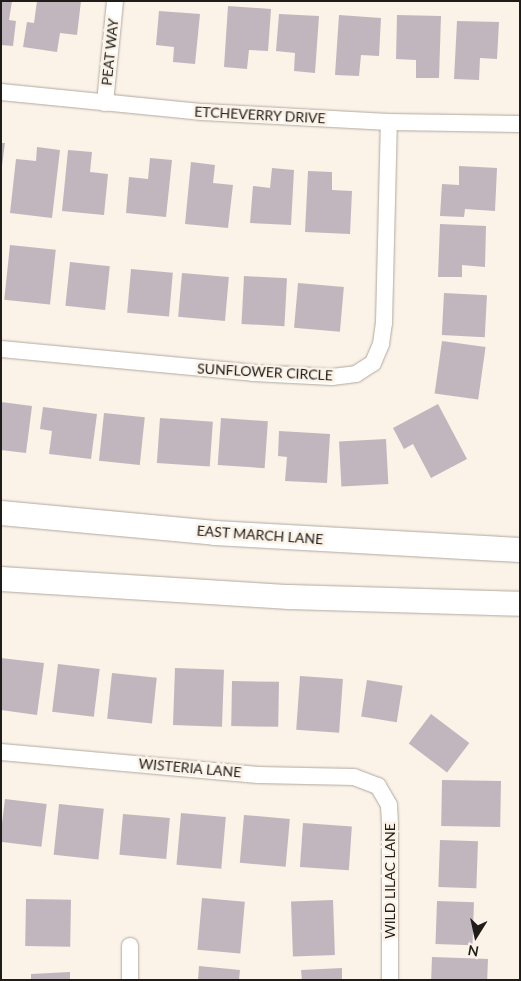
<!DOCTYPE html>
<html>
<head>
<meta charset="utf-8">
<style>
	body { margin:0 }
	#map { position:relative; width:521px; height:981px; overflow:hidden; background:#fbf2e8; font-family:Lato,sans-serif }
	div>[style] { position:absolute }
	.building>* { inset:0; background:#c1b6be; transform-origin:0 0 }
	.roads { filter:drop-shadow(0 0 1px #b1a89f) drop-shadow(0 0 1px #b1a89f) }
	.street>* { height:16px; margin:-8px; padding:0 8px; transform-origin:8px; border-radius:8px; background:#fff }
	.secondary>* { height:24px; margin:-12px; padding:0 12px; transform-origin:12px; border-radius:12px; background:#fff }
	span { translate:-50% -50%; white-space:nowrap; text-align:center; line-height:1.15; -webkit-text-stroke:5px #fbf2e8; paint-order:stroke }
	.street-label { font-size:14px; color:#1f1c19 }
	.frame { position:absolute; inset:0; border:2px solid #1f1c19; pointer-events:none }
	.north { position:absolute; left:451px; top:911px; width:50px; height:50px; -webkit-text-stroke:4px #fbf2e8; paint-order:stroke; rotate:190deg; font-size:14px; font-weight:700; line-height:20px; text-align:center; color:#1f1c19 }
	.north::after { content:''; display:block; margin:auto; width:18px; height:22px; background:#1f1c19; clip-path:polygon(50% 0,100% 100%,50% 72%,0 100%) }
</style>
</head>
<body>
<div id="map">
	<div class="building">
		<div style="clip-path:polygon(1px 1px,12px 1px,9px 20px,16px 21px,13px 46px,1px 45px)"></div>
		<div style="clip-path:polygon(37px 1px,81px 1px,77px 35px,60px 33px,57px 52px,23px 47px,27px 22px,34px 23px)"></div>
		<div style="clip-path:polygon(228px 6px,271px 9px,268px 51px,249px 50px,247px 69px,224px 67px)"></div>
		<div style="clip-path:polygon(159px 11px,200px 14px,195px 64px,173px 62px,174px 47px,156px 45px)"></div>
		<div style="clip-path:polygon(279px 14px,319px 16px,315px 73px,294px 71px,295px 53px,276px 51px)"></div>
		<div style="clip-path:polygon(339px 15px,381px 18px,379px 56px,361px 55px,359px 76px,335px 75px)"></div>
		<div style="clip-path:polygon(397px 15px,441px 16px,439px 78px,416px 78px,416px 60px,396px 59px)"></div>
		<div style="clip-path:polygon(457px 21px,499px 22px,497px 59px,480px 58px,479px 80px,454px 79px)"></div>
		<div style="clip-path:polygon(1px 143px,5px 143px,2px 166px,1px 166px)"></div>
		<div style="clip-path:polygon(37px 147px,60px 150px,52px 218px,10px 213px,16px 159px,36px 161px)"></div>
		<div style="clip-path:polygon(68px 150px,92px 152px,90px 172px,108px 174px,104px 215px,62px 211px)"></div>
		<div style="clip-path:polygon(150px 158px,172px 160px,166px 217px,126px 213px,129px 177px,148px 179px)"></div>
		<div style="clip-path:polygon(191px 162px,215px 165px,213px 183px,233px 185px,228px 228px,185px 224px)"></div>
		<div style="clip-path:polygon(459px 166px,497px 168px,495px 211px,465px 209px,464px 217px,440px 216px,442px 184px,459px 185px)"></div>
		<div style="clip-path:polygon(272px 168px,294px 170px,291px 225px,250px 223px,253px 186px,270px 188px)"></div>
		<div style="clip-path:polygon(308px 171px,332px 172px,332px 190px,352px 191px,350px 234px,305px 232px)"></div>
		<div style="clip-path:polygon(440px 224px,486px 226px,485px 267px,462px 265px,462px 277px,438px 277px)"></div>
		<div style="left:10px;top:245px;width:46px;height:55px;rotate:6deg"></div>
		<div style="left:70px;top:262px;width:40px;height:44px;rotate:6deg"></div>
		<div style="left:131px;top:269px;width:42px;height:44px;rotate:5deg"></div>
		<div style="left:182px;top:273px;width:47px;height:44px;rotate:5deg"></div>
		<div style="left:244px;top:276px;width:43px;height:48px;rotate:3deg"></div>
		<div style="left:298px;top:283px;width:46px;height:45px;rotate:5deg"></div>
		<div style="left:444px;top:293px;width:43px;height:42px;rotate:3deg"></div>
		<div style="left:442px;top:341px;width:44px;height:53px;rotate:8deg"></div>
		<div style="clip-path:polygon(1px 402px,32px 406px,26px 453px,1px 450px)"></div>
		<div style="clip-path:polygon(438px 404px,467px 459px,431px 478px,413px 444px,404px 449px,393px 428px)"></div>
		<div style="clip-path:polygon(43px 407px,97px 414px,91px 459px,49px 454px,52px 431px,40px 429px)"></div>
		<div style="left:104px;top:413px;width:41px;height:48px;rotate:6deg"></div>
		<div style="left:160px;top:418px;width:53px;height:45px;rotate:4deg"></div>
		<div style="left:221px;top:418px;width:47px;height:47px;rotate:4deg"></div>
		<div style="clip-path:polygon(279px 431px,330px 434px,327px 483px,285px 481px,287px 457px,278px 456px)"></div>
		<div style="left:386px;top:439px;width:45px;height:47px;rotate:87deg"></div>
		<div style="clip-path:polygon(1px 658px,44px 663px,37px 715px,1px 710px)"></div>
		<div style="left:58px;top:664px;width:42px;height:48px;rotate:7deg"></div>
		<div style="left:175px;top:668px;width:49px;height:57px;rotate:2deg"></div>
		<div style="left:112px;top:673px;width:45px;height:46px;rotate:6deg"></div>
		<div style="left:300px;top:676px;width:43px;height:54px;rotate:4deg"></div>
		<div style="left:367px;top:680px;width:36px;height:37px;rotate:9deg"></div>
		<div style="left:232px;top:681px;width:47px;height:45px;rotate:1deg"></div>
		<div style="left:431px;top:714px;width:48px;height:37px;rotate:37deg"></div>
		<div style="left:442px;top:780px;width:59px;height:46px;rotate:1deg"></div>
		<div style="left:5px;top:799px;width:42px;height:43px;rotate:7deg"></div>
		<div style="left:59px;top:804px;width:45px;height:51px;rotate:6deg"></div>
		<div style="left:181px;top:813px;width:45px;height:52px;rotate:5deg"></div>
		<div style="left:123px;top:814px;width:47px;height:41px;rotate:5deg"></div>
		<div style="left:244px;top:815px;width:46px;height:48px;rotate:5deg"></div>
		<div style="left:303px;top:823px;width:49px;height:44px;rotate:4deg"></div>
		<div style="left:440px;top:840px;width:38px;height:47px;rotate:2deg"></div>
		<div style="left:202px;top:898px;width:43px;height:52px;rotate:5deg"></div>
		<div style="left:26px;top:899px;width:45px;height:47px;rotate:1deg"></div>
		<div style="left:333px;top:900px;width:55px;height:42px;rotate:88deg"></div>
		<div style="left:437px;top:901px;width:37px;height:43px;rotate:2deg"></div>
		<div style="left:432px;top:957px;width:56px;height:23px;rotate:2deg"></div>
		<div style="clip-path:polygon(199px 966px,240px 970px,239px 980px,198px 980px)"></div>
		<div style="clip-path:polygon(342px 968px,342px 980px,302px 980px,301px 970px)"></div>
		<div style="clip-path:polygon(70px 972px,70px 980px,31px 980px,31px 974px)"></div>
	</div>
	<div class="roads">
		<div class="street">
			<div style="left:1px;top:92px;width:203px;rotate:5.7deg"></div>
			<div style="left:203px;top:112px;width:186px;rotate:3.1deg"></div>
			<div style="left:389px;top:122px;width:131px;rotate:0.9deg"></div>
			<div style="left:105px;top:103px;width:102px;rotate:-84.4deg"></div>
			<div style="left:1px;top:349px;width:253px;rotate:5.4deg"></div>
			<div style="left:253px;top:373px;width:79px;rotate:2.9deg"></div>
			<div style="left:332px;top:377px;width:24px;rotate:-7deg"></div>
			<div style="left:356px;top:374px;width:20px;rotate:-33deg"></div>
			<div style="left:373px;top:363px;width:21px;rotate:-67deg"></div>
			<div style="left:381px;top:344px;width:21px;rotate:-82deg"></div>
			<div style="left:384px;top:323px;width:201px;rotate:-88.6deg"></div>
			<div style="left:1px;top:752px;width:258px;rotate:5.1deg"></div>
			<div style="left:258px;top:775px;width:96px;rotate:1.2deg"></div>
			<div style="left:354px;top:777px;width:26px;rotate:21deg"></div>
			<div style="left:378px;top:786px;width:22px;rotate:60deg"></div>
			<div style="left:389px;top:805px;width:22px;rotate:87deg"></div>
			<div style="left:390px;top:827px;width:153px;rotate:90deg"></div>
			<div style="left:130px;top:946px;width:34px;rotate:90deg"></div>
		</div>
		<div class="secondary">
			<div style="left:1px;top:513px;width:215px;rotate:5.3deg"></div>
			<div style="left:215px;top:533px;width:305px;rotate:3.2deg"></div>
			<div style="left:1px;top:579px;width:289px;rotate:3.6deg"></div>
			<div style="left:289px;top:597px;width:231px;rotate:1.7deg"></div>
		</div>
	</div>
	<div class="street-label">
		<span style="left:110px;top:52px;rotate:-84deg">PEAT WAY</span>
		<span style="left:260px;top:115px;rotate:3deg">ETCHEVERRY DRIVE</span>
		<span style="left:265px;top:372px;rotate:3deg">SUNFLOWER CIRCLE</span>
		<span style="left:260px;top:535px;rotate:4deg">EAST MARCH LANE</span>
		<span style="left:190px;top:768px;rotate:5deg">WISTERIA LANE</span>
		<span style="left:390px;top:881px;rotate:-90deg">WILD LILAC LANE</span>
	</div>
	<div class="frame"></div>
	<div class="north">N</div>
</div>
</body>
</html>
